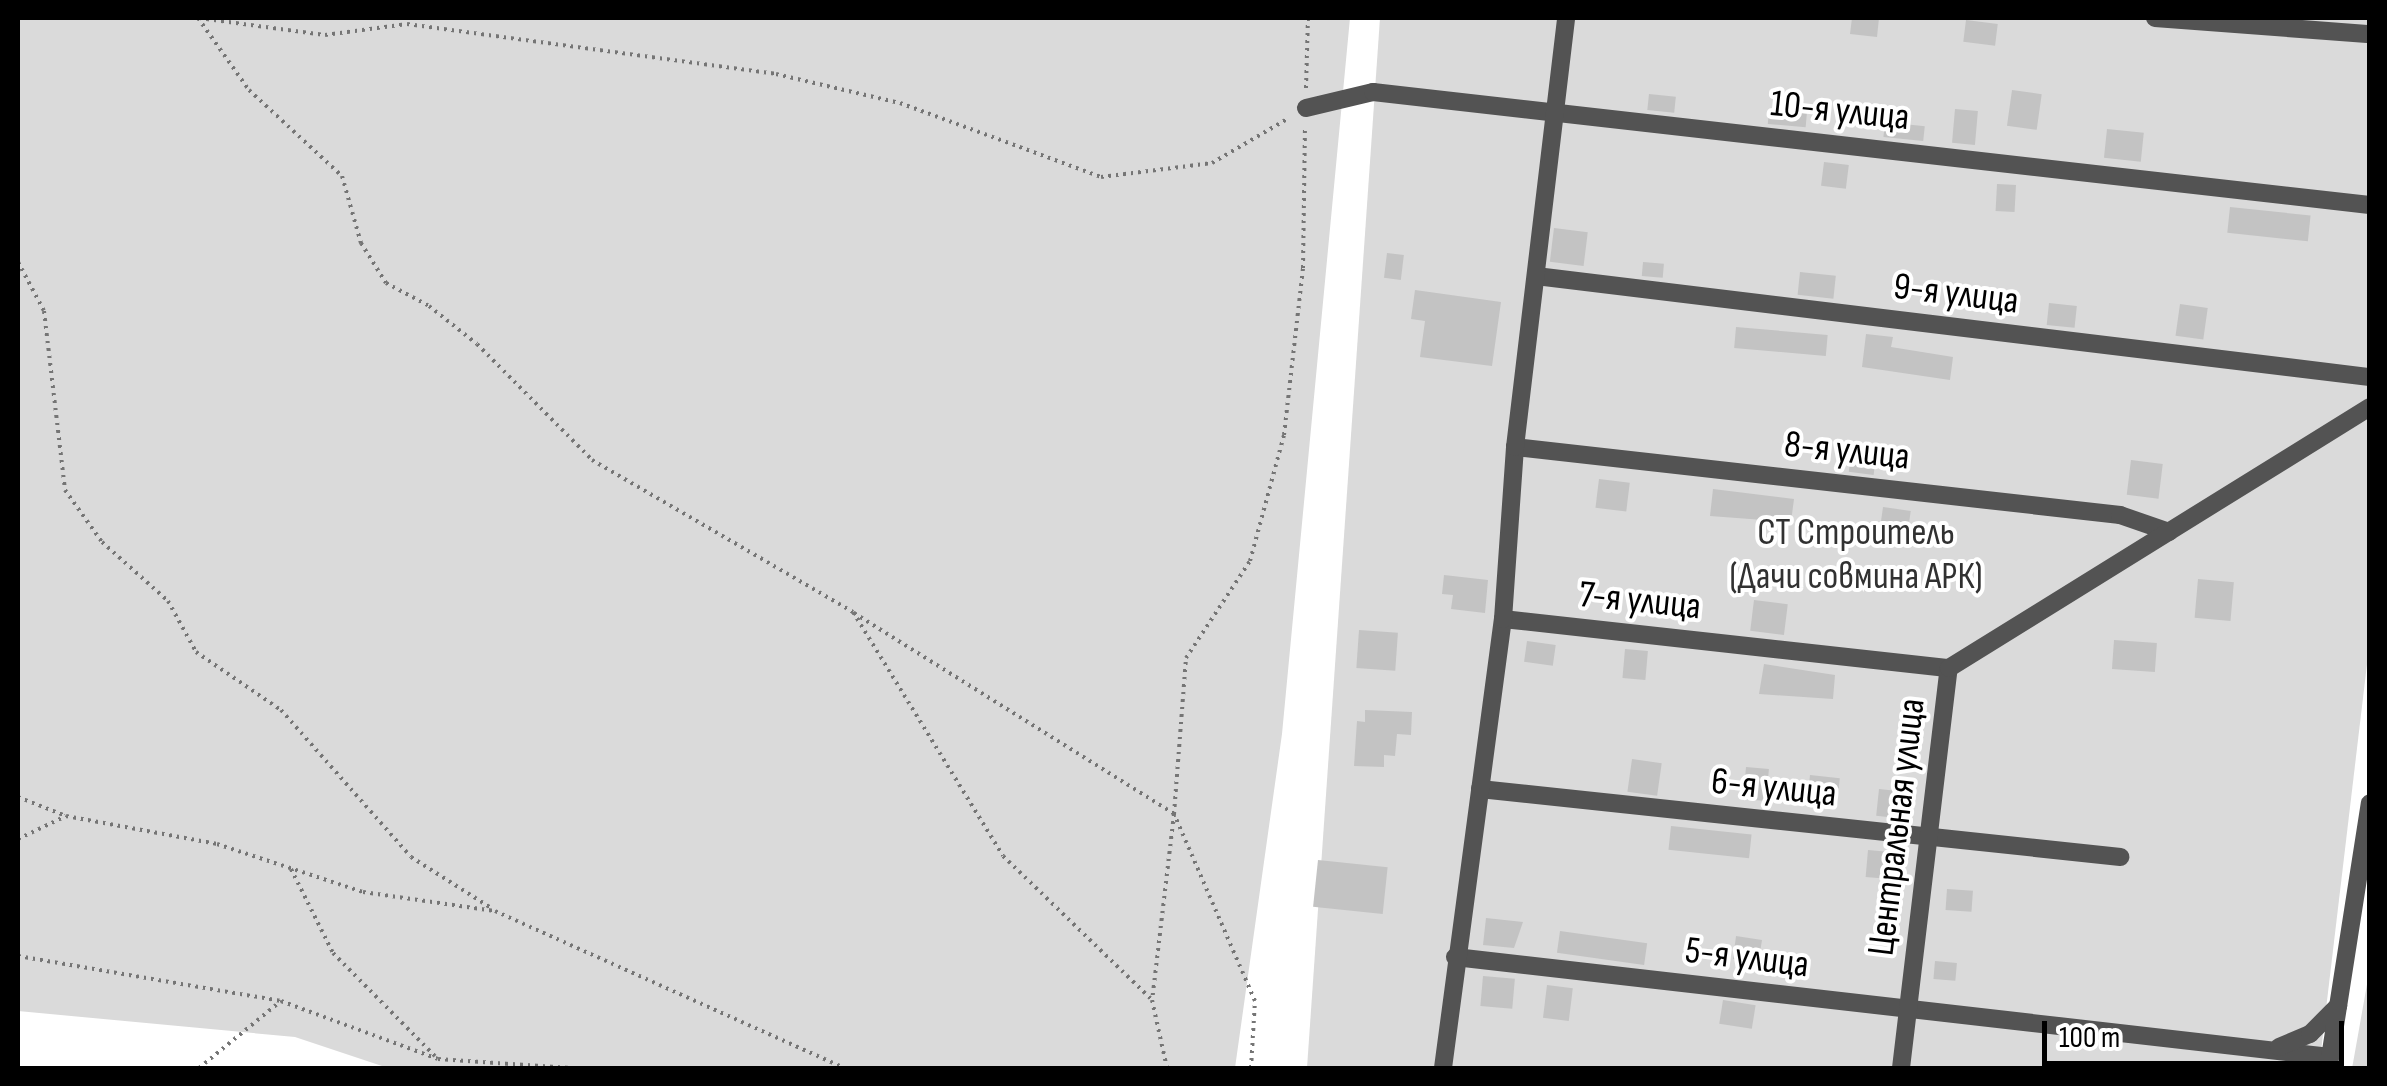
<!DOCTYPE html>
<html>
<head>
<meta charset="utf-8">
<style>
	body { margin:0 }
	#map { position:relative; width:2387px; height:1086px; overflow:hidden; background:#fff; font-family:"Sofia Sans Condensed",sans-serif }
	div>[style] { position:absolute }
	.green>* { inset:0; background:#dadada }
	.building>* { inset:0; background:#c3c3c3; transform-origin:0 0 }
	.path>* { height:4px; margin-top:-2px; transform-origin:0; background:repeating-linear-gradient(90deg,#757575 0 2.5px,transparent 0 7.5px) }
	.street>* { height:18px; margin:-9px; padding:0 9px; transform-origin:9px; border-radius:9px; background:#535353 }
	span { translate:-50% -50%; white-space:nowrap; text-align:center; line-height:1.15; -webkit-text-stroke:8px #fff; paint-order:stroke }
	.street-label { font-size:38px; color:#000 }
	.park-label { font-size:38px; color:#313131 }
	.frame { position:absolute; inset:0; border:20px solid #000; pointer-events:none }
	.scale { position:absolute; left:2042px; top:1021px; width:302px; height:45px; box-sizing:border-box; border:5px solid #000; border-top:0; padding-left:12px; font-size:30px; line-height:35px; white-space:nowrap; color:#000; -webkit-text-stroke:8px #fff; paint-order:stroke }
</style>
</head>
<body>
<div id="map">
	<div class="green">
		<div style="clip-path:polygon(18px 18px,1350px 18px,1282px 734px,1235px 1068px,388px 1068px,295px 1037px,18px 1011px)"></div>
		<div style="clip-path:polygon(1380px 18px,2369px 18px,2370px 639px,2319px 1068px,1307px 1068px)"></div>
		<div style="clip-path:polygon(2369px 973px,2369px 1068px,2352px 1068px,2353px 1063px)"></div>
	</div>
	<div class="building">
		<div style="clip-path:polygon(1852px 18px,1879px 18px,1877px 37px,1850px 34px)"></div>
		<div style="left:1966px;top:20px;width:32px;height:22px;rotate:7deg"></div>
		<div style="left:2012px;top:90px;width:30px;height:36px;rotate:8deg"></div>
		<div style="left:1649px;top:94px;width:27px;height:16px;rotate:6deg"></div>
		<div style="left:1955px;top:109px;width:23px;height:34px;rotate:5deg"></div>
		<div style="left:1769px;top:110px;width:38px;height:14px;rotate:5deg"></div>
		<div style="left:1885px;top:122px;width:40px;height:15px;rotate:6deg"></div>
		<div style="left:2107px;top:129px;width:37px;height:29px;rotate:6deg"></div>
		<div style="left:1824px;top:162px;width:25px;height:24px;rotate:7deg"></div>
		<div style="left:1997px;top:184px;width:19px;height:27px;rotate:3deg"></div>
		<div style="left:2230px;top:207px;width:81px;height:26px;rotate:6deg"></div>
		<div style="left:1554px;top:228px;width:34px;height:34px;rotate:7deg"></div>
		<div style="left:1387px;top:253px;width:17px;height:25px;rotate:7deg"></div>
		<div style="left:1643px;top:262px;width:21px;height:14px;rotate:5deg"></div>
		<div style="left:1800px;top:272px;width:36px;height:23px;rotate:6deg"></div>
		<div style="clip-path:polygon(1415px 290px,1501px 302px,1492px 366px,1420px 357px,1425px 321px,1411px 319px)"></div>
		<div style="left:2049px;top:303px;width:28px;height:22px;rotate:6deg"></div>
		<div style="left:2180px;top:304px;width:28px;height:32px;rotate:8deg"></div>
		<div style="left:1736px;top:327px;width:92px;height:21px;rotate:5deg"></div>
		<div style="clip-path:polygon(1866px 334px,1893px 337px,1891px 347px,1953px 357px,1950px 380px,1862px 367px)"></div>
		<div style="left:1851px;top:454px;width:25px;height:18px;rotate:7deg"></div>
		<div style="left:2131px;top:460px;width:32px;height:35px;rotate:7deg"></div>
		<div style="left:1599px;top:479px;width:31px;height:29px;rotate:7deg"></div>
		<div style="clip-path:polygon(1713px 489px,1794px 499px,1791px 522px,1710px 516px)"></div>
		<div style="left:1883px;top:507px;width:28px;height:35px;rotate:8deg"></div>
		<div style="clip-path:polygon(1444px 575px,1488px 580px,1485px 613px,1451px 609px,1453px 595px,1442px 594px)"></div>
		<div style="left:2198px;top:579px;width:36px;height:39px;rotate:5deg"></div>
		<div style="left:1754px;top:600px;width:34px;height:31px;rotate:7deg"></div>
		<div style="left:1359px;top:630px;width:39px;height:38px;rotate:4deg"></div>
		<div style="left:2114px;top:640px;width:43px;height:29px;rotate:4deg"></div>
		<div style="left:1527px;top:641px;width:29px;height:21px;rotate:8deg"></div>
		<div style="left:1625px;top:649px;width:23px;height:29px;rotate:5deg"></div>
		<div style="clip-path:polygon(1764px 664px,1835px 675px,1833px 699px,1759px 694px)"></div>
		<div style="clip-path:polygon(1365px 710px,1412px 712px,1411px 735px,1397px 734px,1395px 756px,1384px 755px,1384px 767px,1354px 766px,1357px 721px,1365px 722px)"></div>
		<div style="left:1632px;top:759px;width:30px;height:33px;rotate:8deg"></div>
		<div style="left:1746px;top:767px;width:23px;height:32px;rotate:5deg"></div>
		<div style="left:1810px;top:775px;width:30px;height:29px;rotate:6deg"></div>
		<div style="left:1879px;top:789px;width:30px;height:27px;rotate:6deg"></div>
		<div style="left:1671px;top:826px;width:81px;height:24px;rotate:6deg"></div>
		<div style="left:1868px;top:850px;width:34px;height:27px;rotate:5deg"></div>
		<div style="left:1318px;top:860px;width:70px;height:47px;rotate:6deg"></div>
		<div style="left:1947px;top:889px;width:26px;height:21px;rotate:4deg"></div>
		<div style="clip-path:polygon(1486px 918px,1523px 922px,1514px 948px,1483px 945px)"></div>
		<div style="left:1560px;top:931px;width:88px;height:22px;rotate:8deg"></div>
		<div style="clip-path:polygon(1736px 936px,1762px 940px,1757px 971px,1741px 969px,1742px 961px,1733px 959px)"></div>
		<div style="left:1935px;top:961px;width:22px;height:18px;rotate:5deg"></div>
		<div style="left:1483px;top:976px;width:32px;height:30px;rotate:5deg"></div>
		<div style="left:1547px;top:985px;width:26px;height:33px;rotate:7deg"></div>
		<div style="left:1723px;top:1000px;width:33px;height:24px;rotate:9deg"></div>
	</div>
	<div class="path">
		<div style="left:198px;top:18px;width:88px;rotate:54.7deg"></div>
		<div style="left:249px;top:90px;width:127px;rotate:42.8deg"></div>
		<div style="left:342px;top:176px;width:70px;rotate:74.2deg"></div>
		<div style="left:361px;top:243px;width:47px;rotate:58deg"></div>
		<div style="left:386px;top:283px;width:49px;rotate:28.1deg"></div>
		<div style="left:429px;top:306px;width:61px;rotate:38.4deg"></div>
		<div style="left:477px;top:344px;width:163px;rotate:45.2deg"></div>
		<div style="left:592px;top:460px;width:302px;rotate:30.2deg"></div>
		<div style="left:853px;top:612px;width:286px;rotate:58.4deg"></div>
		<div style="left:1003px;top:856px;width:207px;rotate:44deg"></div>
		<div style="left:1152px;top:1000px;width:70px;rotate:77.6deg"></div>
		<div style="left:199px;top:18px;width:127px;rotate:7.7deg"></div>
		<div style="left:325px;top:35px;width:83px;rotate:-7.6deg"></div>
		<div style="left:407px;top:24px;width:372px;rotate:7.7deg"></div>
		<div style="left:776px;top:74px;width:127px;rotate:13.2deg"></div>
		<div style="left:900px;top:103px;width:214px;rotate:20.2deg"></div>
		<div style="left:1101px;top:177px;width:112px;rotate:-7.2deg"></div>
		<div style="left:1212px;top:163px;width:89px;rotate:-30.3deg"></div>
		<div style="left:1306px;top:88px;width:70px;rotate:-88.4deg"></div>
		<div style="left:18px;top:262px;width:55px;rotate:62deg"></div>
		<div style="left:44px;top:311px;width:180px;rotate:83.3deg"></div>
		<div style="left:65px;top:490px;width:64px;rotate:54.6deg"></div>
		<div style="left:102px;top:542px;width:89px;rotate:41.8deg"></div>
		<div style="left:168px;top:601px;width:58px;rotate:61.2deg"></div>
		<div style="left:196px;top:652px;width:103px;rotate:34.3deg"></div>
		<div style="left:281px;top:710px;width:196px;rotate:48.5deg"></div>
		<div style="left:411px;top:857px;width:95px;rotate:32.5deg"></div>
		<div style="left:854px;top:613px;width:378px;rotate:32.1deg"></div>
		<div style="left:1174px;top:814px;width:187px;rotate:96.7deg"></div>
		<div style="left:18px;top:797px;width:52px;rotate:21.6deg"></div>
		<div style="left:18px;top:839px;width:53px;rotate:-25.6deg"></div>
		<div style="left:66px;top:816px;width:154px;rotate:10.5deg"></div>
		<div style="left:217px;top:844px;width:154px;rotate:18.2deg"></div>
		<div style="left:363px;top:892px;width:133px;rotate:8.2deg"></div>
		<div style="left:495px;top:911px;width:384px;rotate:24.2deg"></div>
		<div style="left:291px;top:869px;width:94px;rotate:63.4deg"></div>
		<div style="left:333px;top:953px;width:145px;rotate:45.3deg"></div>
		<div style="left:18px;top:956px;width:267px;rotate:9.7deg"></div>
		<div style="left:281px;top:1001px;width:167px;rotate:20.3deg"></div>
		<div style="left:438px;top:1059px;width:133px;rotate:3.9deg"></div>
		<div style="left:199px;top:1068px;width:106px;rotate:-39.3deg"></div>
		<div style="left:1251px;top:1068px;width:67px;rotate:-86.6deg"></div>
		<div style="left:1255px;top:1001px;width:204px;rotate:-113.4deg"></div>
		<div style="left:1174px;top:814px;width:156px;rotate:-85.6deg"></div>
		<div style="left:1186px;top:658px;width:116px;rotate:-56.6deg"></div>
		<div style="left:1250px;top:561px;width:131px;rotate:-74.9deg"></div>
		<div style="left:1284px;top:435px;width:168px;rotate:-83.5deg"></div>
		<div style="left:1303px;top:268px;width:141px;rotate:-89.2deg"></div>
	</div>
	<div class="street">
		<div style="left:2155px;top:18px;width:216px;rotate:4.3deg"></div>
		<div style="left:1306px;top:108px;width:69px;rotate:-13.4deg"></div>
		<div style="left:1373px;top:92px;width:1003px;rotate:6.47deg"></div>
		<div style="left:1536px;top:276px;width:840px;rotate:6.91deg"></div>
		<div style="left:1515px;top:447px;width:609px;rotate:6.41deg"></div>
		<div style="left:2120px;top:515px;width:52px;rotate:19.1deg"></div>
		<div style="left:1503px;top:619px;width:449px;rotate:6.3deg"></div>
		<div style="left:1480px;top:789px;width:644px;rotate:6.06deg"></div>
		<div style="left:1455px;top:957px;width:881px;rotate:6.52deg"></div>
		<div style="left:2279px;top:1047px;width:34px;rotate:-23deg"></div>
		<div style="left:2310px;top:1034px;width:40px;rotate:-45deg"></div>
		<div style="left:2329px;top:1064px;width:264px;rotate:-81.1deg"></div>
		<div style="left:1443px;top:1068px;width:453px;rotate:-82.4deg"></div>
		<div style="left:1503px;top:619px;width:172px;rotate:-86deg"></div>
		<div style="left:1515px;top:447px;width:432px;rotate:-83.2deg"></div>
		<div style="left:1901px;top:1068px;width:403px;rotate:-83.2deg"></div>
		<div style="left:1949px;top:668px;width:495px;rotate:-31.8deg"></div>
	</div>
	<div class="street-label">
		<span style="left:1840px;top:111px;rotate:6deg">10-я улица</span>
		<span style="left:1956px;top:294px;rotate:7deg">9-я улица</span>
		<span style="left:1847px;top:451px;rotate:6deg">8-я улица</span>
		<span style="left:1640px;top:601px;rotate:6deg">7-я улица</span>
		<span style="left:1774px;top:788px;rotate:6deg">6-я улица</span>
		<span style="left:1897px;top:827px;rotate:-83deg">Центральная улица</span>
		<span style="left:1747px;top:958px;rotate:7deg">5-я улица</span>
	</div>
	<div class="park-label">
		<span style="left:1856px;top:555px">СТ Строитель<br>(Дачи совмина АРК)</span>
	</div>
	<div class="frame"></div>
	<div class="scale">100 m</div>
</div>
</body>
</html>
